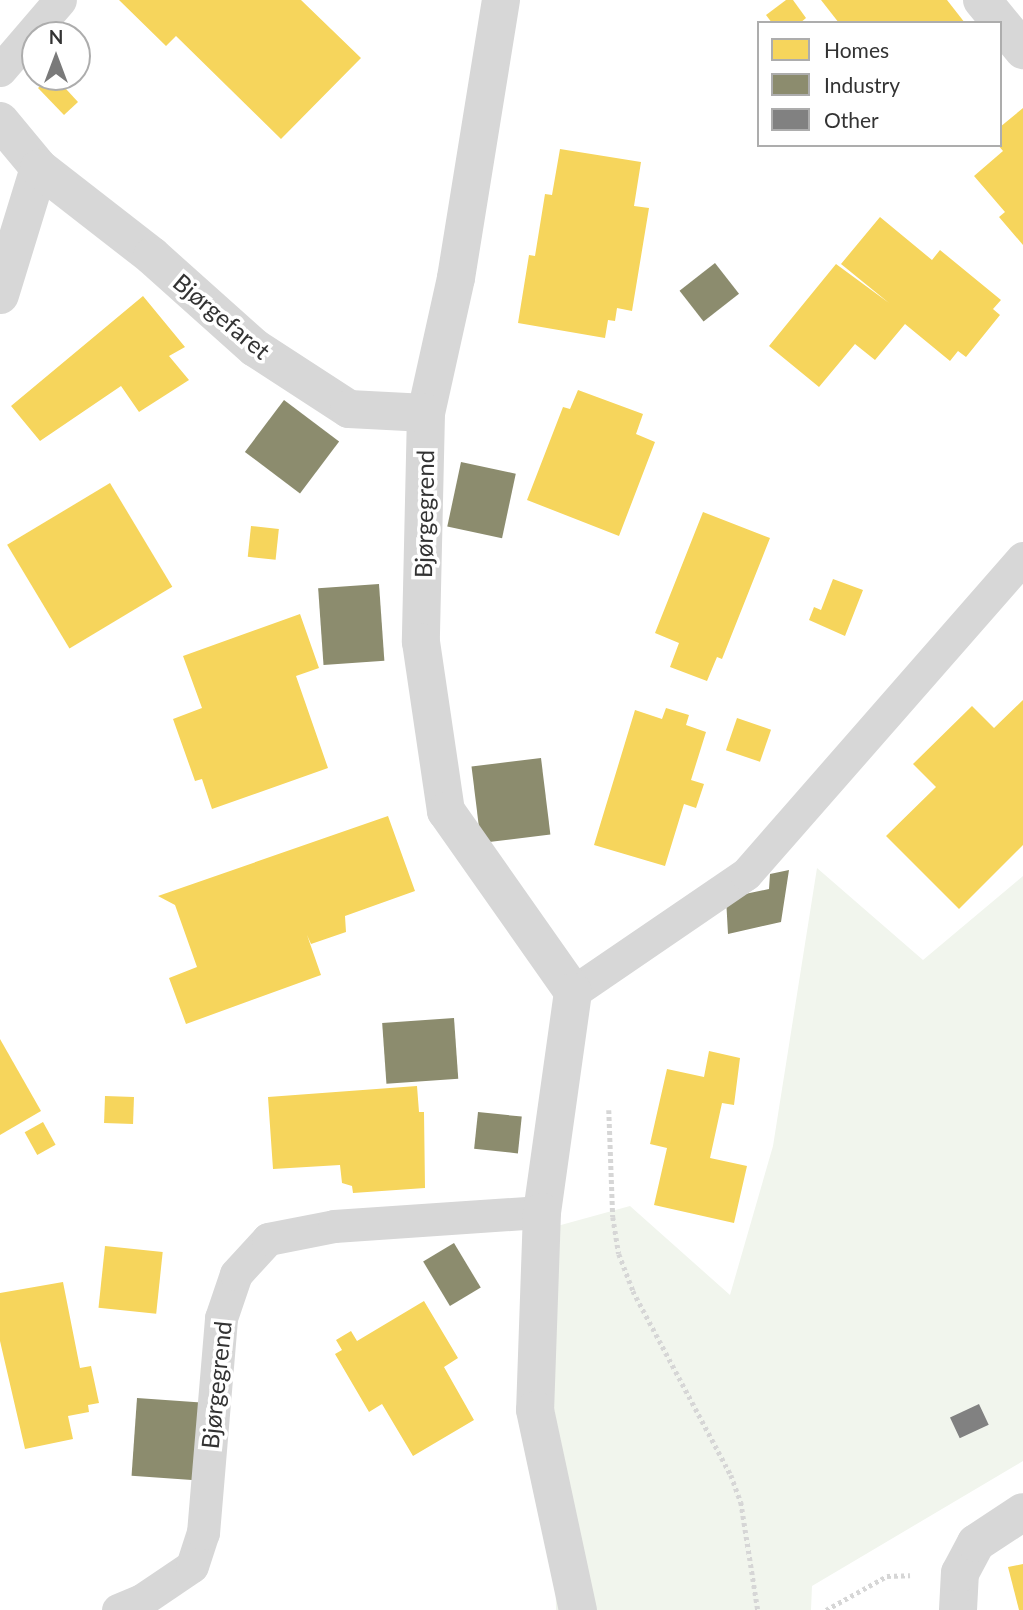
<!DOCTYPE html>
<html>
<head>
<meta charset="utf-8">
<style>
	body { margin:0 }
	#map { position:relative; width:1023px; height:1610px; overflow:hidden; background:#fff; font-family:Lato,sans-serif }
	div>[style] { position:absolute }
	.green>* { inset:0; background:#f1f5ed }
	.homes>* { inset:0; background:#f6d55c; transform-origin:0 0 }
	.industry>* { inset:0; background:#8c8c6e; transform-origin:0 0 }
	.building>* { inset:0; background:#818181; transform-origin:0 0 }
	.path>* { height:4.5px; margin-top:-2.25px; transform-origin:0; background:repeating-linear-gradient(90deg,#d6d6d6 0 3.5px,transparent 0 7px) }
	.service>* { height:33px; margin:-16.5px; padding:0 16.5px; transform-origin:16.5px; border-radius:16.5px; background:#d7d7d7 }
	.minor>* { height:38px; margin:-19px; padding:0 19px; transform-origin:19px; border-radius:19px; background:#d7d7d7 }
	span { translate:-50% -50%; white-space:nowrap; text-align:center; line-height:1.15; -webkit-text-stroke:7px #fff; paint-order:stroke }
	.street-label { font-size:24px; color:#333 }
	.legend { position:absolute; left:757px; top:21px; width:245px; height:126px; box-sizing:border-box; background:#fff; border:2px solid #adadad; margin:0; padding:9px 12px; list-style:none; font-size:21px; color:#333 }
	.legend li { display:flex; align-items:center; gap:14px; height:35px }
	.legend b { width:35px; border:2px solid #adadad }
	.north { position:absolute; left:21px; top:21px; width:70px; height:70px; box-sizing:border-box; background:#fff; border:2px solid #adadad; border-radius:50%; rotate:0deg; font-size:19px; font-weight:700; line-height:28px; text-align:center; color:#333 }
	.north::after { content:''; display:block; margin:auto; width:24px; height:32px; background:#7a7a7a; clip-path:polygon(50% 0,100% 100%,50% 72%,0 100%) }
</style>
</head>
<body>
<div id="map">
	<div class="green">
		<div style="clip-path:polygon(817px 868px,923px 960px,1023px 876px,1023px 1461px,812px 1586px,811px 1610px,556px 1610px,550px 1228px,630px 1206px,730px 1295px,773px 1146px)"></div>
	</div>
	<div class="homes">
		<div style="clip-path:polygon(119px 0,301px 0,361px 58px,281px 139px,176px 36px,166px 46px)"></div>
		<div style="clip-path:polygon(786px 0,793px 0,806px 18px,800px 23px,772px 23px,766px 15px)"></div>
		<div style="clip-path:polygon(821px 0,947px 0,965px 23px,839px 23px)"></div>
		<div style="clip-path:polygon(50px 77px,55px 77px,78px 102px,64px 115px,38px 88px)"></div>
		<div style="clip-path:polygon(1023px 108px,1023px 245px,999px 217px,1005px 212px,974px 176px,1003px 151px,998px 145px,1000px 127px)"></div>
		<div style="clip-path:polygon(560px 149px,641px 162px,634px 206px,649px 208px,632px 311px,617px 308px,615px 321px,608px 320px,605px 338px,518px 323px,529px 255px,535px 256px,545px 194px,552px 195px)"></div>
		<div style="clip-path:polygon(880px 217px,932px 260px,940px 250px,1001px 300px,993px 309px,1000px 315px,966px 357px,958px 351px,950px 361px,905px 324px,875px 360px,855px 344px,819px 387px,769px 346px,836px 264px,889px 303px,841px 264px)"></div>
		<div style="clip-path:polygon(143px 296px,185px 347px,169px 356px,189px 380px,139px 412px,121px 386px,40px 441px,11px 406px)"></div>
		<div style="clip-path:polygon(578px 390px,643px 414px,636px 434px,655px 442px,619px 536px,527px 500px,563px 407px,570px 409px)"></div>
		<div style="left:110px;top:483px;width:121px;height:120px;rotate:59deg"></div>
		<div style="clip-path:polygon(703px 512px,770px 538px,722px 659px,717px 657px,707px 681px,670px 667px,679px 643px,655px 633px)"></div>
		<div style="left:251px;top:526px;width:28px;height:31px;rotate:6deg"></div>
		<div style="clip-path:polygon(833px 579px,863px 590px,845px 636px,809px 620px,814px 607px,821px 610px)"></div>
		<div style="clip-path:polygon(300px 614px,319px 668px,296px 676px,328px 768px,212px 809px,202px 779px,195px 781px,173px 719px,202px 708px,183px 656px)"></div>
		<div style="clip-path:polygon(1023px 700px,1023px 845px,959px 909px,886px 836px,936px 787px,913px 764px,972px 706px,994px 728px)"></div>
		<div style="clip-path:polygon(666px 708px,689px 715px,686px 725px,706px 732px,691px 780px,704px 784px,696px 808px,684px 804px,665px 866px,594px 845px,635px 710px,662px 719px)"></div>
		<div style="left:737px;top:718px;width:36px;height:34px;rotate:19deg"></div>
		<div style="clip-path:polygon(388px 816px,415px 891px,345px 916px,346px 932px,311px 944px,307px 935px,321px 975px,186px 1024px,169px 978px,197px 967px,175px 905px,158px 896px)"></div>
		<div style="clip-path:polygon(0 1039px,41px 1111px,0 1135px)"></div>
		<div style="clip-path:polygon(709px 1051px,740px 1058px,734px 1105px,722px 1103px,710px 1158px,747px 1166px,734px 1223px,654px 1205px,667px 1148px,650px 1144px,667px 1069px,704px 1077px)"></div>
		<div style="clip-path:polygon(417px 1086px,419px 1112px,424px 1112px,425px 1188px,353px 1193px,352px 1186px,342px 1183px,340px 1165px,273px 1169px,268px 1097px)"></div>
		<div style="left:105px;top:1096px;width:29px;height:27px;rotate:2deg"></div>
		<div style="left:43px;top:1122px;width:26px;height:21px;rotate:61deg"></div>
		<div style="left:105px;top:1246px;width:58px;height:62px;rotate:6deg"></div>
		<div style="clip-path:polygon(63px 1282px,80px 1368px,91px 1366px,99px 1403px,88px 1405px,89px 1412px,68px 1416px,73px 1439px,25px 1449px,0 1341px,0 1293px)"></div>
		<div style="clip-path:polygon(424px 1301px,458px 1358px,444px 1367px,474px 1420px,413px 1456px,382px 1404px,369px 1412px,335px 1354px,342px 1350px,336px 1340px,351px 1331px,357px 1341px)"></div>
		<div style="clip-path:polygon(1023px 1564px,1023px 1610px,1019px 1610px,1008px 1567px)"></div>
	</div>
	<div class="industry">
		<div style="left:715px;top:263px;width:39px;height:45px;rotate:52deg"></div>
		<div style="left:284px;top:400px;width:69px;height:65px;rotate:37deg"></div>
		<div style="left:461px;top:462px;width:56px;height:66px;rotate:12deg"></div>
		<div style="left:379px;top:584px;width:77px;height:61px;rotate:86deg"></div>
		<div style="left:541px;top:758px;width:77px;height:70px;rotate:83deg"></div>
		<div style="clip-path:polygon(789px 870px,781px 922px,728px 934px,726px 898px,769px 889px,770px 874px)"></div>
		<div style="left:454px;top:1018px;width:61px;height:72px;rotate:86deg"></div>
		<div style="left:478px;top:1112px;width:44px;height:37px;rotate:6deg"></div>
		<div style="left:454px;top:1243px;width:52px;height:36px;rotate:59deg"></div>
		<div style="left:137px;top:1398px;width:64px;height:78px;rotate:4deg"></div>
	</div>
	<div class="building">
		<div style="left:979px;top:1404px;width:23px;height:32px;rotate:65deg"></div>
	</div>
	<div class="path">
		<div style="left:609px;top:1110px;width:107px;rotate:87.9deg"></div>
		<div style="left:613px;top:1217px;width:37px;rotate:81deg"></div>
		<div style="left:619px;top:1254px;width:40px;rotate:69deg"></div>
		<div style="left:633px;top:1291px;width:208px;rotate:62deg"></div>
		<div style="left:731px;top:1475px;width:29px;rotate:70deg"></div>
		<div style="left:741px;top:1502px;width:109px;rotate:81.1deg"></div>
		<div style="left:826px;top:1610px;width:70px;rotate:-29.1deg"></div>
		<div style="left:887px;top:1576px;width:23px;rotate:-2deg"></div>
	</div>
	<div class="service">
		<div style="left:0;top:70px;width:92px;rotate:-49.4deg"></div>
		<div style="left:573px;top:992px;width:209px;rotate:-34.3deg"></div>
		<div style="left:746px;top:874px;width:420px;rotate:-48.8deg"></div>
		<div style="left:118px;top:1610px;width:26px;rotate:-23deg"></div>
		<div style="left:142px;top:1600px;width:60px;rotate:-34.2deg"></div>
		<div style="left:192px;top:1566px;width:35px;rotate:-72deg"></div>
		<div style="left:203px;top:1533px;width:216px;rotate:-85.2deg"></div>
		<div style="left:221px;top:1318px;width:46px;rotate:-71.2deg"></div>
		<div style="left:236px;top:1274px;width:47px;rotate:-47.6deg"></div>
		<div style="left:268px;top:1239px;width:67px;rotate:-11.1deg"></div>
		<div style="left:334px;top:1226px;width:208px;rotate:-3.9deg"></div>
	</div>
	<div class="minor">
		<div style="left:501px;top:0;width:282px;rotate:99.2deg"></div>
		<div style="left:456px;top:278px;width:138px;rotate:102.5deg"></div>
		<div style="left:426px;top:413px;width:229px;rotate:91.3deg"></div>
		<div style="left:421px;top:642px;width:171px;rotate:81.6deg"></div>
		<div style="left:446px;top:811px;width:221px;rotate:54.9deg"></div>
		<div style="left:573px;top:992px;width:222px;rotate:98deg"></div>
		<div style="left:542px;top:1212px;width:198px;rotate:92deg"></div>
		<div style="left:535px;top:1410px;width:205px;rotate:77.9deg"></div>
		<div style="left:982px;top:0;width:65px;rotate:50.6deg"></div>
		<div style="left:0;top:121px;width:61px;rotate:50.3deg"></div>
		<div style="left:39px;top:168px;width:133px;rotate:107.1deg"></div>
		<div style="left:39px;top:168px;width:143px;rotate:37.9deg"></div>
		<div style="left:152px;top:256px;width:138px;rotate:41.8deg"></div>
		<div style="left:255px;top:348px;width:112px;rotate:33deg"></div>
		<div style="left:349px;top:409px;width:77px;rotate:3deg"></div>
		<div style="left:958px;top:1610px;width:37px;rotate:-87deg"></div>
		<div style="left:960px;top:1573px;width:34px;rotate:-62deg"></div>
		<div style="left:976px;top:1543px;width:56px;rotate:-33.4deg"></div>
	</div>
	<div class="street-label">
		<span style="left:222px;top:316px;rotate:40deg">Bjørgefaret</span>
		<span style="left:424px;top:514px;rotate:-89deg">Bjørgegrend</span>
		<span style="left:216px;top:1385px;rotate:-84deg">Bjørgegrend</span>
	</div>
	<ul class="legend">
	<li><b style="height:19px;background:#f6d55c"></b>Homes</li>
	<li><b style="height:19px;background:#8c8c6e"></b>Industry</li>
	<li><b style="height:19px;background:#818181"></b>Other</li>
	</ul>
	<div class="north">N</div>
</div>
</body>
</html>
